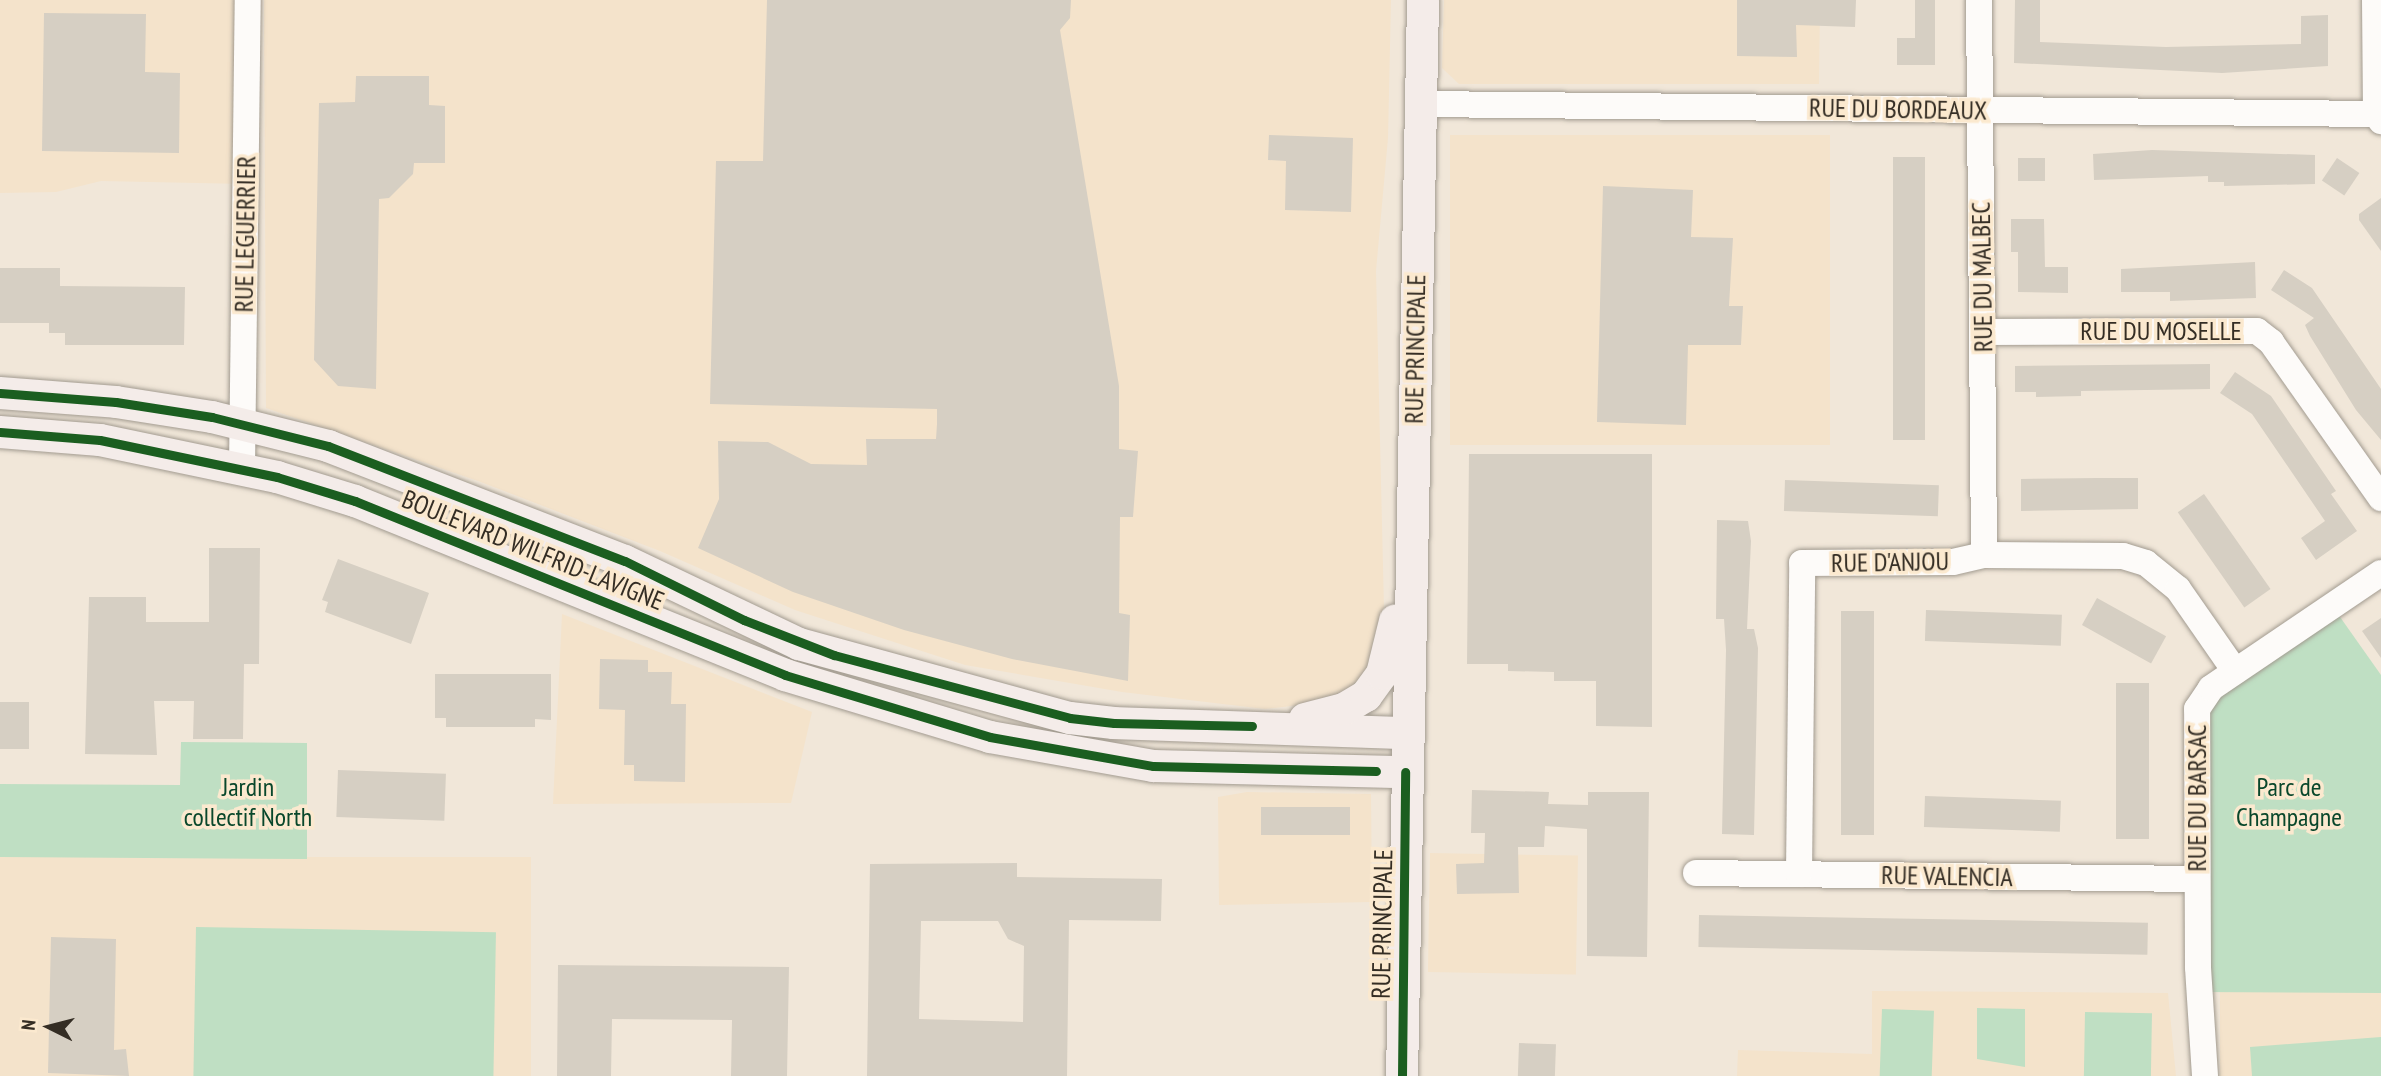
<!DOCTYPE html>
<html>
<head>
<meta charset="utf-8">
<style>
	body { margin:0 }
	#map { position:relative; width:2381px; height:1076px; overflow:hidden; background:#f1e7d9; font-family:"PT Sans Narrow",sans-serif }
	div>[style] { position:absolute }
	.built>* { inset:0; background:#f4e3cb; transform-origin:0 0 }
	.green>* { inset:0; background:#bfdfc3; transform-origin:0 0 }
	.building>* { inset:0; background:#d6cfc3; transform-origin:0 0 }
	.roads { filter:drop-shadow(0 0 2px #a29b90) drop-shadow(0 0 2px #a29b90) }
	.minor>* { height:26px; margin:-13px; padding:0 13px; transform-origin:13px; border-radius:13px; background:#fdfbf9 }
	.major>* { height:32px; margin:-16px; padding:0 16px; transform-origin:16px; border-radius:16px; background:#f4ece9 }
	.cycleway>* { height:9px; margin:-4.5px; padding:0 4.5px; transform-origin:4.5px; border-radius:4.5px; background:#1b5e20 }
	span { translate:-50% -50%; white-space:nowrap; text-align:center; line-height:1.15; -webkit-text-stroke:7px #fbe9cf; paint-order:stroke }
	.street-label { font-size:26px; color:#342d24 }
	.park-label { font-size:26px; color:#09472b }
	.north { position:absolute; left:14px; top:992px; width:70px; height:70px; -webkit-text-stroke:5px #fbe9cf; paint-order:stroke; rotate:276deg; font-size:19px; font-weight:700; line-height:28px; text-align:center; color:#342d24 }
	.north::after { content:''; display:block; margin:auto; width:24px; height:32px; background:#342d24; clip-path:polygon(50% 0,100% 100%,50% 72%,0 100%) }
</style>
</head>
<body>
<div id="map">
	<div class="built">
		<div style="clip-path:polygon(0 0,248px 0,246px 184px,101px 181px,56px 192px,0 193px)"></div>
		<div style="clip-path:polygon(264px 0,1391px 0,1388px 138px,1376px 271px,1385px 651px,1343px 700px,1265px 709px,1122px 692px,965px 665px,795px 610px,660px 551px,478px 481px,266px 408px)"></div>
		<div style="clip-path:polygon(1444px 0,1820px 0,1819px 84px,1459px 84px,1442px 68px)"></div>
		<div style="left:1450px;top:135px;width:380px;height:310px"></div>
		<div style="clip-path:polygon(562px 614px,812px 712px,791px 803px,553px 804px)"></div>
		<div style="clip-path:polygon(1247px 792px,1371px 794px,1372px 902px,1219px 905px,1218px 797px)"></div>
		<div style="left:1430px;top:853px;width:148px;height:119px;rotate:1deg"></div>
		<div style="left:0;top:857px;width:531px;height:219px"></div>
		<div style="clip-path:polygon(1872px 991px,2168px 993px,2176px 1076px,1737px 1076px,1738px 1050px,1872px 1054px)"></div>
		<div style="left:2220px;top:992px;width:161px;height:84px"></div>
	</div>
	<div class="green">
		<div style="clip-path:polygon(2333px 607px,2381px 675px,2381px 993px,2198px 992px,2203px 698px)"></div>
		<div style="clip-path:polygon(181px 742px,307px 743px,307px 859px,0 857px,0 784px,180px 785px)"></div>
		<div style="left:196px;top:927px;width:300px;height:149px;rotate:1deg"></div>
		<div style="clip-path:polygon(1977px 1008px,2025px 1009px,2025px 1067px,1977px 1059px)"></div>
		<div style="left:1882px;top:1009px;width:52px;height:67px;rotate:2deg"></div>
		<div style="left:2085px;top:1012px;width:67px;height:64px;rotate:1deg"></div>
		<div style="clip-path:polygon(2381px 1037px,2381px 1076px,2252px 1076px,2250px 1047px)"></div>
	</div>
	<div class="building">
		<div style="clip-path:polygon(767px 0,1071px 0,1070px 18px,1060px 30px,1119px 386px,1119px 449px,1138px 451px,1133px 517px,1120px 517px,1119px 613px,1130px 615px,1128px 681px,1012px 659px,904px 630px,793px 592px,698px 548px,719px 499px,718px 441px,768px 442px,811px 464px,867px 465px,866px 439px,936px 439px,937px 424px,937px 409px,710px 404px,716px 161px,763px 161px)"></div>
		<div style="clip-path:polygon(1737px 0,1856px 0,1855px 27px,1796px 25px,1797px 57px,1737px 56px)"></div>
		<div style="clip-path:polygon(1915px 0,1935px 0,1935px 65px,1897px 65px,1897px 38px,1915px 38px)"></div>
		<div style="clip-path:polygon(2015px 0,2040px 0,2040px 42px,2166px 47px,2301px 44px,2301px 16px,2328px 15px,2328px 66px,2222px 73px,2014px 63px)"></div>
		<div style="clip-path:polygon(44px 13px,146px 14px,145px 72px,180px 73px,179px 153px,42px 151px)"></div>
		<div style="clip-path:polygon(356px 76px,429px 76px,429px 105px,445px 106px,445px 163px,414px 163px,413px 174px,389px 198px,379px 199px,376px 389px,338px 386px,314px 360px,319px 103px,355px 102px)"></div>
		<div style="clip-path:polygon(1269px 135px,1353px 138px,1351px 212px,1285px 210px,1286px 161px,1268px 160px)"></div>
		<div style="clip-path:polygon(2152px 150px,2315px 155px,2315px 184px,2224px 186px,2224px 182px,2208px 182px,2208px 176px,2094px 180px,2093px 154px)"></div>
		<div style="left:1925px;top:157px;width:283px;height:32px;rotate:90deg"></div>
		<div style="left:2018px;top:158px;width:27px;height:23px"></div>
		<div style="left:2337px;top:158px;width:27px;height:27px;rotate:34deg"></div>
		<div style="clip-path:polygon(1603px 186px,1693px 190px,1691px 237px,1733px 238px,1729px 306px,1743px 306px,1741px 345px,1688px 345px,1686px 425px,1597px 422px)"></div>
		<div style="clip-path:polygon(2381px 198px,2381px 251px,2359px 220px,2359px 214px)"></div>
		<div style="clip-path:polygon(2011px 219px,2044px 219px,2045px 267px,2068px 267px,2068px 293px,2018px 292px,2018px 252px,2011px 252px)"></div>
		<div style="clip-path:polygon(2255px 262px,2256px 298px,2170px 301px,2170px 292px,2121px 292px,2121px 269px)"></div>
		<div style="clip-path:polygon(0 268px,60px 268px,60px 286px,185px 287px,184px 345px,65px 345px,65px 333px,49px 333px,49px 323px,0 323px)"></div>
		<div style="clip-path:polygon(2284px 270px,2312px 288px,2381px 389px,2381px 440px,2356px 410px,2310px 336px,2305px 325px,2314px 318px,2271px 290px)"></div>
		<div style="clip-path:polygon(2210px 364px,2210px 389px,2081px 391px,2081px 396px,2036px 397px,2036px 392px,2015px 392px,2015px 366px)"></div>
		<div style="clip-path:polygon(2235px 372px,2271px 396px,2336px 491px,2331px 494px,2357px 531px,2316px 560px,2301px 538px,2325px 521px,2252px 414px,2220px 393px)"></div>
		<div style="clip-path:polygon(1469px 454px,1652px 454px,1652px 727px,1596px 726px,1596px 681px,1554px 681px,1554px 672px,1508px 671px,1508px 664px,1467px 664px)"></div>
		<div style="clip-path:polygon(2097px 478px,2138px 478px,2138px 509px,2021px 511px,2021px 479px)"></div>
		<div style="left:1785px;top:480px;width:154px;height:31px;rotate:2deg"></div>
		<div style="left:2204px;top:494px;width:116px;height:32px;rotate:55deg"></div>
		<div style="clip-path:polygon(1717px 520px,1748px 521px,1751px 541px,1747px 629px,1754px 629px,1758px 648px,1754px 835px,1722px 834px,1726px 650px,1724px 619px,1716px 619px)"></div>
		<div style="clip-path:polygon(209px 548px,260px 548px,259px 664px,244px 664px,243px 739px,193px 739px,194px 701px,154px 701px,157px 755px,85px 754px,89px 597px,146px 597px,146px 622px,209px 622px)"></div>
		<div style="clip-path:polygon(338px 559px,429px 593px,411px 644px,325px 612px,328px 602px,322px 600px)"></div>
		<div style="left:2097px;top:598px;width:79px;height:31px;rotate:29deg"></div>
		<div style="left:1926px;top:610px;width:136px;height:31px;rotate:2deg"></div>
		<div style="left:1841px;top:611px;width:33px;height:224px"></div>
		<div style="clip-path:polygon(2381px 618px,2381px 658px,2362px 631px)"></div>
		<div style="clip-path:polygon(600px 659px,648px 660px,648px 672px,672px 672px,671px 704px,686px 704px,685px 782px,634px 781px,634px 765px,624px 765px,625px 710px,599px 709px)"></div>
		<div style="clip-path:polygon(435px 674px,551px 674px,551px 720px,535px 719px,535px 727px,446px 727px,446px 718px,435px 718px)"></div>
		<div style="left:2116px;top:683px;width:33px;height:156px"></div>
		<div style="left:0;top:702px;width:29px;height:47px"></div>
		<div style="left:338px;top:770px;width:108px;height:47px;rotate:2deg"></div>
		<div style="clip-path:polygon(1472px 790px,1549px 792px,1548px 804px,1588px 805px,1588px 792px,1649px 792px,1647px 957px,1587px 956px,1587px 829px,1545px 826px,1544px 847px,1518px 847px,1519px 893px,1457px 894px,1456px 864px,1484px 863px,1485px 833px,1471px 833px)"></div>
		<div style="left:1925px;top:796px;width:136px;height:31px;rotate:2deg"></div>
		<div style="left:1261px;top:807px;width:89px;height:28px"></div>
		<div style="clip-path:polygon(evenodd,1017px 863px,1017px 877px,1162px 879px,1161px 921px,1069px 920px,1067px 1076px,867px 1076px,870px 864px,1017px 863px,921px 921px,998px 921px,1008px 939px,1024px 946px,1023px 1022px,919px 1019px,921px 921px)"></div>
		<div style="left:1699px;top:915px;width:449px;height:32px;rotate:1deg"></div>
		<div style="clip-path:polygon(51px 937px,116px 939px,114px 1050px,126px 1049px,129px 1076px,48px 1073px)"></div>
		<div style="clip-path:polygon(558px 965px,789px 967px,787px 1076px,731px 1076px,732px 1020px,612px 1019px,611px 1076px,557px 1076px)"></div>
		<div style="left:1519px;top:1043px;width:37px;height:33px;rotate:2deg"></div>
	</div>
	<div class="roads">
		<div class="minor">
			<div style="left:1979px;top:0;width:555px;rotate:89.48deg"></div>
			<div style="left:2375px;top:0;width:114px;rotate:89.5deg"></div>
			<div style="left:2376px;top:114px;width:9px;rotate:54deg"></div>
			<div style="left:1421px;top:104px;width:955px;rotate:0.6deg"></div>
			<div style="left:1982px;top:332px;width:275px;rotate:-0.2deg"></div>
			<div style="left:2257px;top:331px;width:18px;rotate:38deg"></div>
			<div style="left:2271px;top:342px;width:191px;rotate:54.8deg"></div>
			<div style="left:242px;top:468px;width:468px;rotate:-89.3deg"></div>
			<div style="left:1696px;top:873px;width:501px;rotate:0.69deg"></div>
			<div style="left:1799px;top:874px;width:311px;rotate:-89.4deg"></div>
			<div style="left:1802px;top:563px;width:151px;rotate:-0.4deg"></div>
			<div style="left:1953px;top:562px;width:32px;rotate:-13deg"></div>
			<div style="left:1984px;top:555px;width:139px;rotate:0.4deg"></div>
			<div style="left:2123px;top:556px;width:24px;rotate:17deg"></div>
			<div style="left:2146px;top:563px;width:41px;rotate:39.1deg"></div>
			<div style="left:2178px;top:589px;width:100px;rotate:55.2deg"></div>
			<div style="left:2205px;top:1076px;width:109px;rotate:-93.7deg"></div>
			<div style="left:2198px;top:967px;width:258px;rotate:-90.2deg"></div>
			<div style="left:2197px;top:709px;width:25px;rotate:-56deg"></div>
			<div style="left:2211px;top:688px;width:205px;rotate:-34.1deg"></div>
		</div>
		<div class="major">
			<div style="left:0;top:393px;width:116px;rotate:4.4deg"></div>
			<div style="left:116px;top:402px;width:97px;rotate:8.9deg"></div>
			<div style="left:212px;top:417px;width:120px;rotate:14deg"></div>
			<div style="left:328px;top:446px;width:318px;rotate:21.2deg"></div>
			<div style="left:625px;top:561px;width:193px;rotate:25.5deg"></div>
			<div style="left:799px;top:644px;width:281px;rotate:15.3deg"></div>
			<div style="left:1070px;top:718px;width:44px;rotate:6.5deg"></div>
			<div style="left:1114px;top:723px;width:292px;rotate:2deg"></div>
			<div style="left:0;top:432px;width:100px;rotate:4.6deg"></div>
			<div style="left:100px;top:440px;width:181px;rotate:11.8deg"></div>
			<div style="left:277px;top:477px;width:82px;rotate:17.1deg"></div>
			<div style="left:355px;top:501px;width:464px;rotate:22deg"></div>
			<div style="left:785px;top:675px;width:214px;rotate:16.8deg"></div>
			<div style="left:990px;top:737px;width:166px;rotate:10.1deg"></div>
			<div style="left:1153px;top:766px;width:252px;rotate:1.4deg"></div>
			<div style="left:1305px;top:719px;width:40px;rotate:-14.4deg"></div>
			<div style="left:1344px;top:709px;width:26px;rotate:-31deg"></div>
			<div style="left:1366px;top:696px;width:27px;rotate:-54deg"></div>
			<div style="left:1382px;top:674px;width:55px;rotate:-76.2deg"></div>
			<div style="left:1402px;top:1076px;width:1076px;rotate:-88.88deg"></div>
		</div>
	</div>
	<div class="cycleway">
		<div style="left:0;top:393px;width:116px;rotate:4.4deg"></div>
		<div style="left:116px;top:402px;width:97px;rotate:8.9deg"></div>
		<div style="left:212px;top:417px;width:120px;rotate:14deg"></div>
		<div style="left:328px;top:446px;width:318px;rotate:21.2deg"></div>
		<div style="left:625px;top:561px;width:133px;rotate:26.4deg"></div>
		<div style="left:744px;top:620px;width:97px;rotate:21.3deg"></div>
		<div style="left:834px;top:655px;width:244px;rotate:14.9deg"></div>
		<div style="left:1070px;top:718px;width:44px;rotate:6.5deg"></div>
		<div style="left:1114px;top:723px;width:138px;rotate:1.2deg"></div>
		<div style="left:0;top:432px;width:100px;rotate:4.6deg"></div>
		<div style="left:100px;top:440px;width:181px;rotate:11.8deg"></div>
		<div style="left:277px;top:477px;width:82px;rotate:17.1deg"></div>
		<div style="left:355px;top:501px;width:464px;rotate:22deg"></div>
		<div style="left:785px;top:675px;width:214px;rotate:16.8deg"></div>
		<div style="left:990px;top:737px;width:166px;rotate:10.1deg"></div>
		<div style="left:1153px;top:766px;width:223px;rotate:1.3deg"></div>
		<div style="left:1402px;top:1076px;width:304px;rotate:-89.4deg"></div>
	</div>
	<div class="street-label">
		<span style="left:1898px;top:109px;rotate:1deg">RUE DU BORDEAUX</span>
		<span style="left:245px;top:234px;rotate:-89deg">RUE LEGUERRIER</span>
		<span style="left:1982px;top:277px;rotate:-91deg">RUE DU MALBEC</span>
		<span style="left:2161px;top:331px">RUE DU MOSELLE</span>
		<span style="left:1415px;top:349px;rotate:-89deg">RUE PRINCIPALE</span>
		<span style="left:533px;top:550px;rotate:22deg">BOULEVARD WILFRID-LAVIGNE</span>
		<span style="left:1890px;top:562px;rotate:-1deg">RUE D'ANJOU</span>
		<span style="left:2197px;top:798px;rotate:-90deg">RUE DU BARSAC</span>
		<span style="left:1947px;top:876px;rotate:1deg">RUE VALENCIA</span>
		<span style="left:1382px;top:924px;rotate:-89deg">RUE PRINCIPALE</span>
	</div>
	<div class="park-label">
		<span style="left:248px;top:802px">Jardin<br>collectif North</span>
		<span style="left:2289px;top:802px">Parc de<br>Champagne</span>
	</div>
	<div class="north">N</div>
</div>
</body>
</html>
